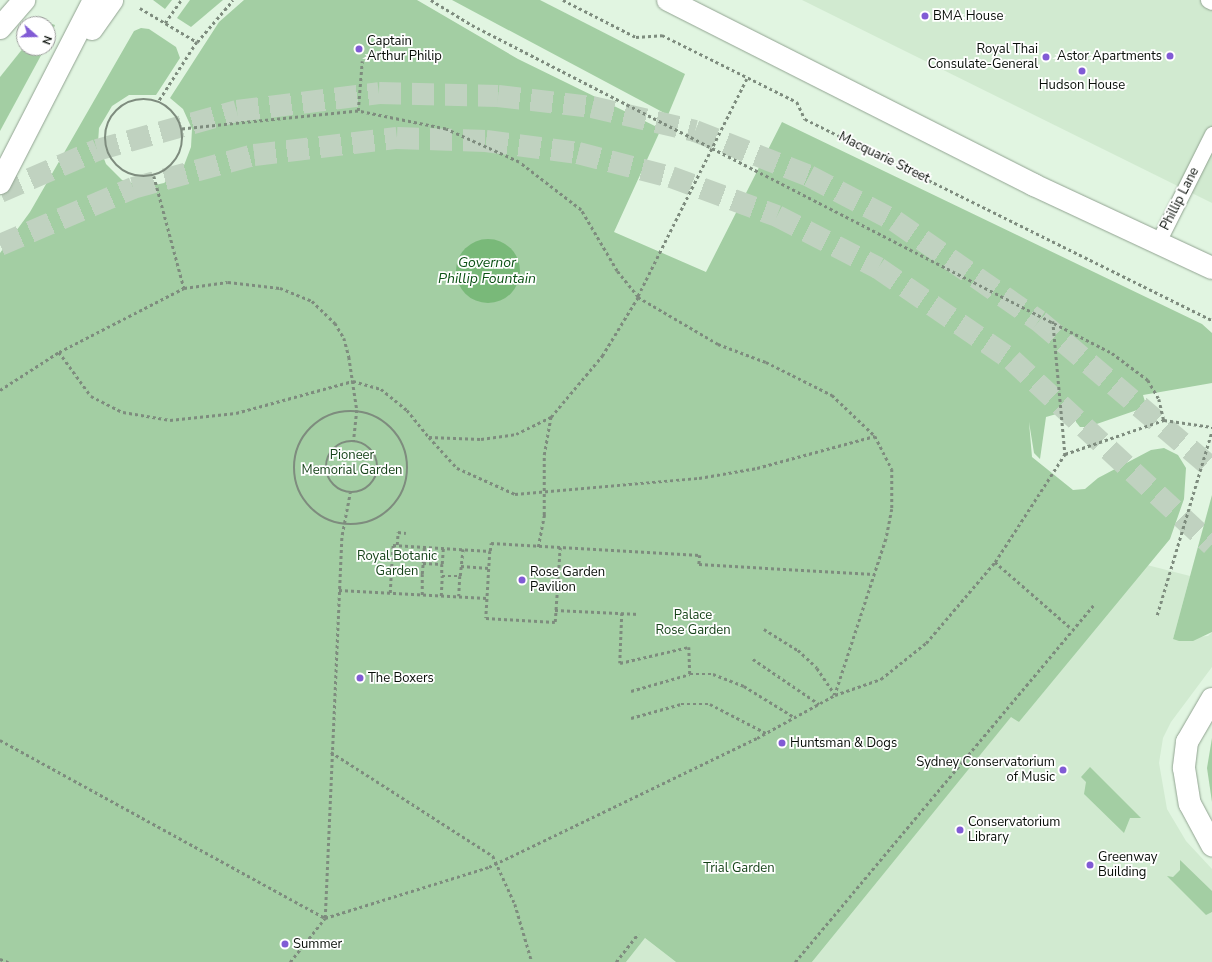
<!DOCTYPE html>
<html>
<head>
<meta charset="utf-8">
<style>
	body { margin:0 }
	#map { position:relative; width:1212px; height:962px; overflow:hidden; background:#e1f5e1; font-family:"Nunito Sans",sans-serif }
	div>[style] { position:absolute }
	.built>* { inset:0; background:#d1ead0 }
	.green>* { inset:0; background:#a3cea3 }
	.water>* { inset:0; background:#79b979 }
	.round { border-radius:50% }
	.highway-tunnel>* { height:22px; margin-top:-11px; transform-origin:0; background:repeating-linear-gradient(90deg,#c0d2c0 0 22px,transparent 0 33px) }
	.path>* { height:2.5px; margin-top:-1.25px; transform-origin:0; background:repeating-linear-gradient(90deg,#7e8c7e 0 3px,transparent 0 6px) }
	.path>.ring { margin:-1.25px; padding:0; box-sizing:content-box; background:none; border:2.5px solid #7e8c7e; border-radius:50% }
	.roads { filter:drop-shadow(0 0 1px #91a391) drop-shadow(0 0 1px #91a391) }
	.lane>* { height:15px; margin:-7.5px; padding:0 7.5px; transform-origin:7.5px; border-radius:7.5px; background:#fff }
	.street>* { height:22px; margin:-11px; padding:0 11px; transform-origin:11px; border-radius:11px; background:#fff }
	.secondary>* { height:22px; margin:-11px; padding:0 11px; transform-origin:11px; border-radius:11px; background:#fff }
	.highway>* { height:22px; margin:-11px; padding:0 11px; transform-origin:11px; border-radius:11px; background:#fff }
	.dots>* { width:11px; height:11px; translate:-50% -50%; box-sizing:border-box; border:2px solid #fff; border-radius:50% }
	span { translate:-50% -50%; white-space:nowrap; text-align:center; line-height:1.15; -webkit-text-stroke:3.5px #fff; paint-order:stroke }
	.poi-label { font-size:13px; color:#070d07 }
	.left { translate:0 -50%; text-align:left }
	.right { translate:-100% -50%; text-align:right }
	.street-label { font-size:13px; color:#070d07 }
	.park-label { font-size:13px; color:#164319 }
	.water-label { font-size:14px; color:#0c5215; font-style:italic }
	.north { position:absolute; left:16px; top:16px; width:40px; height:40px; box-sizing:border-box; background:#fff; border:1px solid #9c9e9c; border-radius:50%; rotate:110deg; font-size:11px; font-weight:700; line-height:16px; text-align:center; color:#070d07 }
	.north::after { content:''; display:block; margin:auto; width:14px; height:18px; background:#815bd5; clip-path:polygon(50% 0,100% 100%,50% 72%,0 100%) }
</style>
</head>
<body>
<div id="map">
	<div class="built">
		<div style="clip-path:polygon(802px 0,1212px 0,1212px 203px)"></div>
		<div style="clip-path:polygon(1147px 565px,1190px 576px,1173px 639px,1208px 636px,1212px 632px,1212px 667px,1171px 722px,1163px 738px,1159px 763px,1167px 809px,1186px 841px,1212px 869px,1212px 962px,812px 962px,1011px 716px,1019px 722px)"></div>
		<div style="clip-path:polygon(645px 938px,676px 962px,626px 962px)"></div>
	</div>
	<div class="green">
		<div style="clip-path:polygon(153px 0,172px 0,165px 9px)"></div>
		<div style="clip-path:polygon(190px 0,223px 0,191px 27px,177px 18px)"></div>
		<div style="clip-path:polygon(244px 0,417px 0,518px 59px,661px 129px,614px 232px,706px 272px,782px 122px,1202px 324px,1212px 333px,1212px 383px,1143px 395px,1146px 405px,1140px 409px,1088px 427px,1080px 427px,1076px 422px,1074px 409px,1046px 417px,1040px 459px,1034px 453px,1029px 422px,1032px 457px,1073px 490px,1085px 489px,1098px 478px,1151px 450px,1164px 448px,1178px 455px,1186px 468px,1184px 499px,1170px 539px,1019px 722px,1011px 717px,812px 962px,676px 962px,645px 938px,626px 962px,0 962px,0 253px,30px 212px,134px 31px,141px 28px,149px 29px,176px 47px,180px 58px,156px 95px,129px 95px,112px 106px,99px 128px,98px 143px,106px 164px,122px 180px,146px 187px,164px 183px,183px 168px,191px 147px,192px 129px,183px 109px,170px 98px,219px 22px)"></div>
		<div style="clip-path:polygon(452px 0,540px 0,685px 74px,668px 115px)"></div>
		<div style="clip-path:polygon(44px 21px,55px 25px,48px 43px,48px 24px,42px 24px)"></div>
		<div style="clip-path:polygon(24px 47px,45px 48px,0 131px,0 77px)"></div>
		<div style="clip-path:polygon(1212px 495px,1212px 632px,1193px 641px,1179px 641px,1173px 639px)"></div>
		<div style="clip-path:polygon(1212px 738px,1212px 802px,1207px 768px)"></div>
		<div style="clip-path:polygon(1090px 767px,1141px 818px,1130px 818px,1124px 833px,1084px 794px,1086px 782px,1081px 777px)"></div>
		<div style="clip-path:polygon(1180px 860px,1212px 891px,1212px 912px,1206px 915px,1167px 876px,1173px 877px,1180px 870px)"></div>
	</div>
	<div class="water">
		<div class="round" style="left:456px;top:239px;width:64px;height:64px"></div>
	</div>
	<div class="highway-tunnel">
		<div style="left:0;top:192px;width:106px;rotate:-23.4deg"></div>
		<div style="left:97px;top:150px;width:145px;rotate:-15.6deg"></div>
		<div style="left:237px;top:111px;width:143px;rotate:-7.2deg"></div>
		<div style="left:379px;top:93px;width:119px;rotate:1.4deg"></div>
		<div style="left:498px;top:96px;width:95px;rotate:6.7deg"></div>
		<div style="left:592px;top:107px;width:106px;rotate:13.1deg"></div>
		<div style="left:695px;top:131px;width:123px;rotate:21.5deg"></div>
		<div style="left:809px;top:176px;width:97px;rotate:27.6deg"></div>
		<div style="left:895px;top:221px;width:175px;rotate:34.8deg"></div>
		<div style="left:1039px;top:321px;width:227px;rotate:40.4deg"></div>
		<div style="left:0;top:245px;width:145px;rotate:-23.2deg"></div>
		<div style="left:133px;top:188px;width:125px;rotate:-15.3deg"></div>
		<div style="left:254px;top:155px;width:144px;rotate:-6.8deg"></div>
		<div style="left:397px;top:138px;width:89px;rotate:1.9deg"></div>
		<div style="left:486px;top:141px;width:93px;rotate:7.4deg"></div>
		<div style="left:578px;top:153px;width:96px;rotate:14.5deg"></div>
		<div style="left:671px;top:177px;width:113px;rotate:20.2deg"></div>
		<div style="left:777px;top:216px;width:114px;rotate:27.2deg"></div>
		<div style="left:878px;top:268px;width:163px;rotate:34.5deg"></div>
		<div style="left:1012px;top:360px;width:272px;rotate:42.8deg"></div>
	</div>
	<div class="path">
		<div style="left:431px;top:0;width:48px;rotate:31.4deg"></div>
		<div style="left:472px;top:25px;width:719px;rotate:27.14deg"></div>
		<div style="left:1112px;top:353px;width:45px;rotate:36.9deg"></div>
		<div style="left:1148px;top:380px;width:22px;rotate:60deg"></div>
		<div style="left:1159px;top:399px;width:22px;rotate:77deg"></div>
		<div style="left:563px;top:0;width:82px;rotate:26.9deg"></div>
		<div style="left:636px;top:37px;width:26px;rotate:-4deg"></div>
		<div style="left:662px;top:35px;width:151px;rotate:26.4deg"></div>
		<div style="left:797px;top:102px;width:19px;rotate:65deg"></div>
		<div style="left:805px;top:119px;width:454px;rotate:26.3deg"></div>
		<div style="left:140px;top:8px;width:66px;rotate:30.8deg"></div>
		<div style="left:197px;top:42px;width:70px;rotate:122.8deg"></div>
		<div style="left:165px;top:23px;width:28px;rotate:-55deg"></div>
		<div style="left:197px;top:42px;width:55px;rotate:-49.4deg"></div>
		<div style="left:747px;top:79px;width:244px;rotate:116.6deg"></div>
		<div style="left:638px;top:297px;width:93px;rotate:30.4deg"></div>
		<div style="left:718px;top:344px;width:51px;rotate:20.6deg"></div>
		<div style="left:766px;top:362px;width:74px;rotate:26.6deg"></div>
		<div style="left:832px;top:395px;width:59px;rotate:43.6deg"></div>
		<div style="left:875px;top:436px;width:37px;rotate:63deg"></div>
		<div style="left:892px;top:469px;width:40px;rotate:90deg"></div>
		<div style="left:892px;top:509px;width:31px;rotate:101deg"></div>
		<div style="left:886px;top:539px;width:164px;rotate:108.1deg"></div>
		<div class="ring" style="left:105px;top:99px;width:75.5px;height:75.5px"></div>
		<div style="left:358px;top:111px;width:50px;rotate:-85.4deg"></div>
		<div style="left:154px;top:176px;width:116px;rotate:75deg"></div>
		<div style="left:184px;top:288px;width:44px;rotate:-7.8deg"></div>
		<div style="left:228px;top:282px;width:52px;rotate:6.6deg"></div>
		<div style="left:280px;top:288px;width:35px;rotate:22deg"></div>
		<div style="left:312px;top:301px;width:32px;rotate:44deg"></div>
		<div style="left:335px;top:323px;width:17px;rotate:59deg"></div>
		<div style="left:344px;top:338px;width:20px;rotate:75deg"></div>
		<div style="left:349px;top:357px;width:54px;rotate:81.4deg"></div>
		<div style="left:357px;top:410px;width:31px;rotate:96deg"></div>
		<div style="left:1053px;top:321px;width:134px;rotate:84.8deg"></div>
		<div style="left:59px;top:352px;width:140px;rotate:-27.1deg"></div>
		<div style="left:0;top:390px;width:70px;rotate:-32.8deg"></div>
		<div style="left:59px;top:352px;width:54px;rotate:54deg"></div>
		<div style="left:91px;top:396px;width:36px;rotate:27deg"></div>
		<div style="left:123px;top:412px;width:48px;rotate:9.7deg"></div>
		<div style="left:170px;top:420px;width:66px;rotate:-6.1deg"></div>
		<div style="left:236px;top:413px;width:121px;rotate:-15.3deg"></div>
		<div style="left:353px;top:381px;width:29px;rotate:16deg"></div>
		<div style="left:381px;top:389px;width:33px;rotate:39deg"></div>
		<div style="left:407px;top:410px;width:35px;rotate:51deg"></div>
		<div style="left:429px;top:437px;width:52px;rotate:2.2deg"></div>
		<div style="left:481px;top:439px;width:35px;rotate:-8deg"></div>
		<div style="left:516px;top:434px;width:39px;rotate:-26deg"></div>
		<div style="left:551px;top:417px;width:80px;rotate:-50.1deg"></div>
		<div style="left:602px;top:356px;width:69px;rotate:-58.6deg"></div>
		<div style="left:638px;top:297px;width:33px;rotate:-129deg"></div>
		<div style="left:617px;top:271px;width:71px;rotate:-120.5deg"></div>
		<div style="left:581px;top:210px;width:78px;rotate:-142.3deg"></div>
		<div style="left:519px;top:162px;width:80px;rotate:-155.7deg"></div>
		<div style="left:446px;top:129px;width:90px;rotate:-168.4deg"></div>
		<div style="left:358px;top:111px;width:177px;rotate:174.2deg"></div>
		<div class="ring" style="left:294px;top:411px;width:111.5px;height:111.5px"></div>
		<div style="left:429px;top:437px;width:42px;rotate:47.9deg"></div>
		<div style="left:457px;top:468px;width:64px;rotate:24.1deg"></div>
		<div style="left:515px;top:494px;width:185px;rotate:-5deg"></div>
		<div style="left:699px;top:478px;width:59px;rotate:-9.8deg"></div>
		<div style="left:757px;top:468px;width:122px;rotate:-15.2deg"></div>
		<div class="ring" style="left:326px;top:441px;width:49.5px;height:49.5px"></div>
		<div style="left:397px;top:545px;width:13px;rotate:-86deg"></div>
		<div style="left:398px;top:532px;width:8px;rotate:7deg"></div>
		<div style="left:538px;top:547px;width:33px;rotate:-79deg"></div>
		<div style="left:544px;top:515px;width:60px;rotate:-90deg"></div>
		<div style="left:544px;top:455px;width:39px;rotate:-80deg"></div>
		<div style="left:490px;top:551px;width:67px;rotate:93.4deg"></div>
		<div style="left:486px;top:618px;width:69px;rotate:3.3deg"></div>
		<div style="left:555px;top:622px;width:75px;rotate:-86.2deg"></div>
		<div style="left:995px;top:562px;width:102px;rotate:41deg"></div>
		<div style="left:423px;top:563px;width:16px;rotate:-86deg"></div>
		<div style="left:442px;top:564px;width:16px;rotate:-86deg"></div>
		<div style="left:461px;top:566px;width:28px;rotate:4deg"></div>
		<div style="left:391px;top:573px;width:28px;rotate:-86deg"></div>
		<div style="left:393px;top:545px;width:97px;rotate:3.5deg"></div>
		<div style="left:490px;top:551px;width:8px;rotate:-83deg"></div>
		<div style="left:491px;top:543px;width:209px;rotate:3.3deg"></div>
		<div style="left:700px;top:555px;width:9px;rotate:96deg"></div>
		<div style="left:699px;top:564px;width:175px;rotate:3.3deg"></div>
		<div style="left:460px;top:576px;width:27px;rotate:-84deg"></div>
		<div style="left:339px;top:590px;width:148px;rotate:3.1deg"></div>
		<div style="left:390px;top:593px;width:20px;rotate:-87deg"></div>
		<div style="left:391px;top:573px;width:31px;rotate:2deg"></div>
		<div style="left:422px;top:574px;width:11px;rotate:-85deg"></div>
		<div style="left:423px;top:563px;width:19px;rotate:3deg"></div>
		<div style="left:442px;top:564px;width:12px;rotate:90deg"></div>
		<div style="left:442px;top:576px;width:18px"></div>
		<div style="left:460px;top:576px;width:20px;rotate:93deg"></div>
		<div style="left:422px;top:595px;width:21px;rotate:-90deg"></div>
		<div style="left:441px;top:596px;width:20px;rotate:-87deg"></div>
		<div style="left:555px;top:610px;width:84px;rotate:2.7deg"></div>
		<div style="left:622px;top:613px;width:50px;rotate:92.3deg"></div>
		<div style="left:620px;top:663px;width:71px;rotate:-13.1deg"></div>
		<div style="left:689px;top:647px;width:27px;rotate:88deg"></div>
		<div style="left:690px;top:674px;width:23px"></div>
		<div style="left:713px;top:674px;width:33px;rotate:21deg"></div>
		<div style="left:744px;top:686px;width:59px;rotate:31.8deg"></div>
		<div style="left:1157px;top:615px;width:192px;rotate:-73.4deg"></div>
		<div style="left:764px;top:629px;width:40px;rotate:32deg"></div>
		<div style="left:798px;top:650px;width:26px;rotate:43deg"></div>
		<div style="left:817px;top:668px;width:32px;rotate:56deg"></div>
		<div style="left:753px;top:659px;width:80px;rotate:34.3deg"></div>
		<div style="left:631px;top:691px;width:61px;rotate:-16.1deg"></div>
		<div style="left:631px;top:718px;width:52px;rotate:-15.6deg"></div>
		<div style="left:681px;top:704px;width:29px"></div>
		<div style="left:710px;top:704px;width:63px;rotate:27.4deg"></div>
		<div style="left:0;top:740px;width:371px;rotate:28.7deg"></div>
		<div style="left:325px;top:918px;width:383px;rotate:-87.5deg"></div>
		<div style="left:342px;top:535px;width:43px;rotate:-79.2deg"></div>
		<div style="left:331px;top:752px;width:193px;rotate:32.7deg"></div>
		<div style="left:493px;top:856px;width:53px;rotate:65.4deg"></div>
		<div style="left:515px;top:904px;width:60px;rotate:73.7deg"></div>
		<div style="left:0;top:959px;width:9px;rotate:21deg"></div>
		<div style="left:290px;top:962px;width:56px;rotate:-51.5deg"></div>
		<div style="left:325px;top:918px;width:172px;rotate:-17.3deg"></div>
		<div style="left:489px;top:867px;width:297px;rotate:-25.7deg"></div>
		<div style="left:757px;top:738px;width:89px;rotate:-28.9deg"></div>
		<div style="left:835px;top:695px;width:49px;rotate:-19.2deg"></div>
		<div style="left:881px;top:679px;width:58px;rotate:-38.7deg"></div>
		<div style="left:926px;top:643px;width:106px;rotate:-49.6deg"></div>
		<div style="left:995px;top:562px;width:129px;rotate:-57.1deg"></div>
		<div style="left:1065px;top:454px;width:105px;rotate:-19deg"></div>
		<div style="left:1164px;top:420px;width:49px;rotate:8.3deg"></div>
		<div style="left:616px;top:962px;width:36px;rotate:-52deg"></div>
		<div style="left:795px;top:962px;width:465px;rotate:-50.1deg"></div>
	</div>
	<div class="roads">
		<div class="lane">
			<div style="left:1208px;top:0;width:4px;rotate:27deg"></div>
			<div style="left:1158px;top:242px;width:121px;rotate:-63.4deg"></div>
		</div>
		<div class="street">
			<div style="left:1212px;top:699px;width:50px;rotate:120.2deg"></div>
			<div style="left:1187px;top:742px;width:26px;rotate:97deg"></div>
			<div style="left:1184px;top:768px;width:36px;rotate:81deg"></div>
			<div style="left:1190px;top:804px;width:47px;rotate:61.8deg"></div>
		</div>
		<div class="secondary">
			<div style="left:668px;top:0;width:410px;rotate:26.8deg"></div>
			<div style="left:1034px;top:185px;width:196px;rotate:25deg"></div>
			<div style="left:0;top:28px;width:37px;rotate:-49deg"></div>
		</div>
		<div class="highway">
			<div style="left:92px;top:29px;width:35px;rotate:-55deg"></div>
			<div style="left:0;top:183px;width:206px;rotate:-62.8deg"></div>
		</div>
	</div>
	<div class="dots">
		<div style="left:925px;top:16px;background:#815bd5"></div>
		<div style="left:359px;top:49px;background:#815bd5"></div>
		<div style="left:1170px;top:56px;background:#815bd5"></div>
		<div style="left:1046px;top:57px;background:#815bd5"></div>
		<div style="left:1082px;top:71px;background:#815bd5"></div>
		<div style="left:522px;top:580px;background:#815bd5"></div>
		<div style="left:360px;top:678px;background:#815bd5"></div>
		<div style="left:782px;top:743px;background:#815bd5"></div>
		<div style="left:1063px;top:770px;background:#815bd5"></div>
		<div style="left:960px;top:830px;background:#815bd5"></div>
		<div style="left:1090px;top:865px;background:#815bd5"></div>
		<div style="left:285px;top:944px;background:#815bd5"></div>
	</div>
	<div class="poi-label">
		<span class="left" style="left:933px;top:16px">BMA House</span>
		<span class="left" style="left:367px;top:49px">Captain<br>Arthur Philip</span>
		<span class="right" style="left:1038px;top:57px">Royal Thai<br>Consulate-General</span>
		<span class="right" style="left:1162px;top:56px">Astor Apartments</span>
		<span style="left:1082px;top:85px">Hudson House</span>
		<span class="left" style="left:530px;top:580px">Rose Garden<br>Pavilion</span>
		<span class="left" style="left:368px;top:678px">The Boxers</span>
		<span class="left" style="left:790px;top:743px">Huntsman &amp; Dogs</span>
		<span class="right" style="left:1055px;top:770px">Sydney Conservatorium<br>of Music</span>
		<span class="left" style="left:968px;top:830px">Conservatorium<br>Library</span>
		<span class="left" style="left:1098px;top:865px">Greenway<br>Building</span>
		<span class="left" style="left:293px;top:944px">Summer</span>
	</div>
	<div class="street-label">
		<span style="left:884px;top:158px;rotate:26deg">Macquarie Street</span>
		<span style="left:1180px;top:199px;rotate:-63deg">Phillip Lane</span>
	</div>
	<div class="park-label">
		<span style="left:352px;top:463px">Pioneer<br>Memorial Garden</span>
		<span style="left:397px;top:564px">Royal Botanic<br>Garden</span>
		<span style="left:693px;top:623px">Palace<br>Rose Garden</span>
		<span style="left:739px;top:868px">Trial Garden</span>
	</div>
	<div class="water-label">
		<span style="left:487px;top:271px">Governor<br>Phillip Fountain</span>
	</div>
	<div class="north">N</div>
</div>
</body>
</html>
